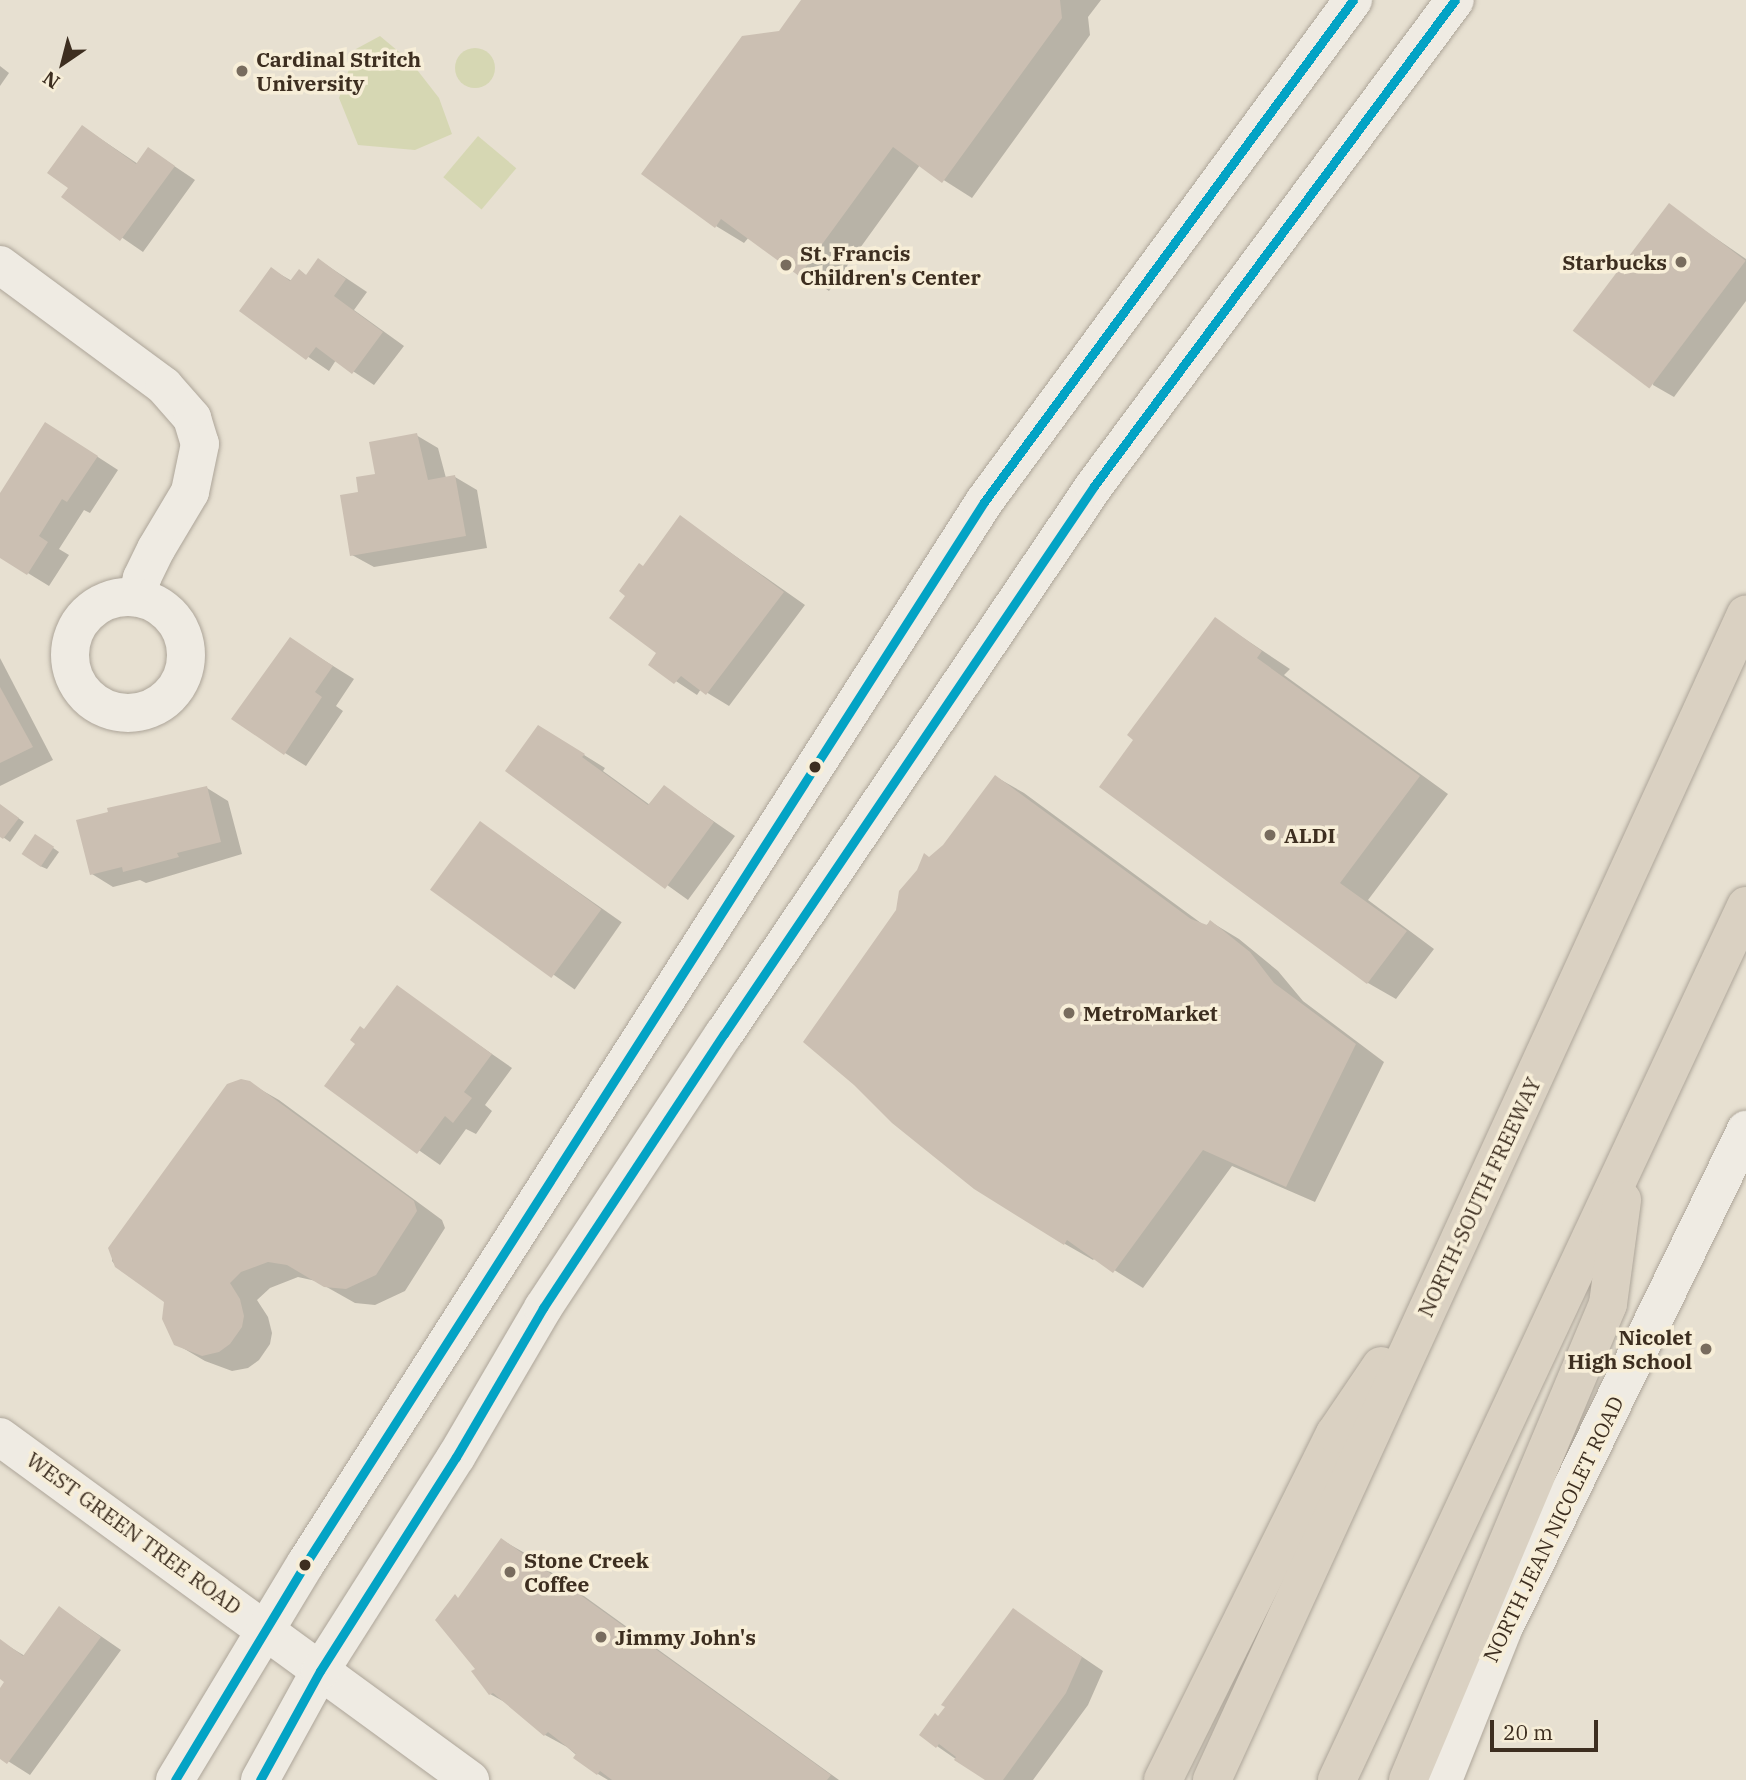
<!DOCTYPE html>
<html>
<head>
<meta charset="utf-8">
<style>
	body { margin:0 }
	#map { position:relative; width:1746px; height:1780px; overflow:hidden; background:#e7e0d1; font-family:"IBM Plex Serif",serif }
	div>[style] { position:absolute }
	.green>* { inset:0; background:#d6d7b3; transform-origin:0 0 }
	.round { border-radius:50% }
	.shadow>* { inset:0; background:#0003; transform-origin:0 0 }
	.building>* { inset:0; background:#cbbfb2; transform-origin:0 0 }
	.roads { filter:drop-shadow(0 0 2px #ada599) drop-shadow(0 0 2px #ada599) }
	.minor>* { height:38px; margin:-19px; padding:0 19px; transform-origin:19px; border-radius:19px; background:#efebe3 }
	.minor>.ring { margin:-19px; padding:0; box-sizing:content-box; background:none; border:38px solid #efebe3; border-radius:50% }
	.tertiary>* { height:38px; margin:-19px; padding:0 19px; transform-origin:19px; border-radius:19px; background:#efebe3 }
	.secondary>* { height:38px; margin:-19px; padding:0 19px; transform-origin:19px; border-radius:19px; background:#efebe3 }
	.motorway>* { height:38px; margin:-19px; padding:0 19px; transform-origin:19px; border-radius:19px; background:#dad1c2 }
	.bus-1>* { height:9px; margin:-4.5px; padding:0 4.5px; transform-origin:4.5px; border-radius:4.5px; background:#03a3c5 }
	.dots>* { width:19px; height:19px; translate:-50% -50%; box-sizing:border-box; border:4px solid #f7eed8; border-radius:50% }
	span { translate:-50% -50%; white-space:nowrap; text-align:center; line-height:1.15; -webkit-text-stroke:7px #f7eed8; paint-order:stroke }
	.poi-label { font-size:21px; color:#3d2e20; font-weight:700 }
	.left { translate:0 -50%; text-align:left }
	.right { translate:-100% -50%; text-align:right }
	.street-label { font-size:21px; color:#3d2e20 }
	.north { position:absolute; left:28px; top:28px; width:70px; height:70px; -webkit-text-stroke:5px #f7eed8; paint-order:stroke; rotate:215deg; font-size:19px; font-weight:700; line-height:28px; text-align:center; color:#3d2e20 }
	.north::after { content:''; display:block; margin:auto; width:24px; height:32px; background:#3d2e20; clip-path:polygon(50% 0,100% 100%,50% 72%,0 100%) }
	.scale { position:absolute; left:1490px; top:1720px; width:108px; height:32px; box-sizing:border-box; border:4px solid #3d2e20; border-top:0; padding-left:9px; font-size:21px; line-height:24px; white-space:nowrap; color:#3d2e20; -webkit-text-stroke:5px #f7eed8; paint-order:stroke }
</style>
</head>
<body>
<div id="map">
	<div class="green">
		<div style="clip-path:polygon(380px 36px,411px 62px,439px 98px,452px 134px,415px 150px,358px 145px,339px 98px,356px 49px)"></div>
		<div class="round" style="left:455px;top:48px;width:40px;height:40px"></div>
		<div style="left:478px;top:136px;width:50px;height:54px;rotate:40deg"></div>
	</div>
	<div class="shadow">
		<div style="clip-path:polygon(804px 0,1101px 0,1088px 17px,1090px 35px,972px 198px,920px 165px,829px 291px,749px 237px,744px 243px,716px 226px,780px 33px)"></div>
		<div style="clip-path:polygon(0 66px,9px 73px,0 86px)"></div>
		<div style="clip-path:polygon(83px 127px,138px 164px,149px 149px,195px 180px,143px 252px,63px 197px,70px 188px)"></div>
		<div style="clip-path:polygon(1669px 206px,1746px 259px,1746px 301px,1674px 397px,1653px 385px)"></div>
		<div style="clip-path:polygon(319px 260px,367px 292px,354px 310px,404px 346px,374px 385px,336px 360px,329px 371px,241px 311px,271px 269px,292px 281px,300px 271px,307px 276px)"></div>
		<div style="clip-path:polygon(416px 435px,438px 448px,446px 478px,455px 477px,477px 490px,487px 548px,374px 567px,352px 555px,360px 493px)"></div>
		<div style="clip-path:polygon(67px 437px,118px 470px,90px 513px,84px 510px,59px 549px,69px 555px,49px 586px,0 556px,0 496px)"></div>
		<div style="clip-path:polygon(680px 517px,805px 605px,729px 706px,701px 689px,697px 695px,650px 664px,659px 652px,643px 568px)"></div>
		<div style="clip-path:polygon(1215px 619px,1290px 669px,1284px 675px,1448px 794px,1368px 900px,1434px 949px,1396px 999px,1368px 983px)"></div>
		<div style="clip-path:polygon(290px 639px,354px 679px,336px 706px,343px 711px,306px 766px,285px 753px)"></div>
		<div style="clip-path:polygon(0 658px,53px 760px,0 786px)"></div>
		<div style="clip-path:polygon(560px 740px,605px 768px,603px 771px,650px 805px,664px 787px,735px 836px,688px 900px,507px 770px)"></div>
		<div style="clip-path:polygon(996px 777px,1024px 793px,1205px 926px,1211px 922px,1239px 939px,1278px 971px,1303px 1001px,1384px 1062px,1315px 1202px,1232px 1166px,1143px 1288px,1095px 1258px,1093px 1260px,1065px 1244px,897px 910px,930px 859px,945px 846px)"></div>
		<div style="clip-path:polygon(207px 788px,228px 801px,242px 854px,146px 883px,140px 880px,113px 887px,92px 874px)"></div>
		<div style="clip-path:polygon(0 805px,24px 822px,10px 842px,0 835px)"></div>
		<div style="left:480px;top:823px;width:173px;height:82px;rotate:35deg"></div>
		<div style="clip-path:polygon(42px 840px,59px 852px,47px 869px,40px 866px)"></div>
		<div style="clip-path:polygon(397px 988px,512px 1068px,485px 1105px,492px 1111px,476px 1134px,466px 1129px,440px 1165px,327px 1086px)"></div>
		<div style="clip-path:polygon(249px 1083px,279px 1100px,442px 1220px,445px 1228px,405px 1291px,375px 1305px,355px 1303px,316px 1281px,298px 1277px,270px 1288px,257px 1300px,268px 1317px,272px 1333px,270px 1344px,259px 1360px,248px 1368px,232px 1371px,205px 1361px,176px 1344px,166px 1301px,116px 1266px,112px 1261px,112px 1243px)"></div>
		<div style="clip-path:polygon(502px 1540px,523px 1552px,839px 1780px,608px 1780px,598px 1774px,567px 1747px,545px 1735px,512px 1706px,490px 1694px,478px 1669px,459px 1599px)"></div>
		<div style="clip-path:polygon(60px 1608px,121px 1650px,30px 1775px,0 1756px,0 1691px,6px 1682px,0 1677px,0 1641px,25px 1656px)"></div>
		<div style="clip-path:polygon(1013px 1610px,1103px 1671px,1088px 1705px,1033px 1780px,986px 1780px,921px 1735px,939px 1717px)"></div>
	</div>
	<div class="building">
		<div style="clip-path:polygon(801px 0,1060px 0,1062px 18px,942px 183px,893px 147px,799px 276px,721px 219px,715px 228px,641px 174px,742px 36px,779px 31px)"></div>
		<div style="clip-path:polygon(82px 125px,136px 164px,148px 147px,175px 166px,120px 241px,61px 197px,68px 188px,47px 173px)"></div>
		<div style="left:1669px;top:203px;width:96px;height:160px;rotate:37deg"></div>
		<div style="clip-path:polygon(318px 258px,346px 279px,334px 296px,383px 332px,352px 374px,316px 347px,306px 360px,239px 311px,271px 267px,290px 281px,299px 269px,306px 275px)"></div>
		<div style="clip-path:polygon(45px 422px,98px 456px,67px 502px,62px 499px,39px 536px,48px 542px,27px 575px,0 558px,0 493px)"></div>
		<div style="clip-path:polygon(417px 433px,428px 480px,455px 475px,466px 536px,350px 556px,340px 495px,358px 492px,356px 477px,375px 474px,369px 442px)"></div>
		<div style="clip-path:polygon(680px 515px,784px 592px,706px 695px,681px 676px,674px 684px,648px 665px,656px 653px,609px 618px,625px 596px,619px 591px,639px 563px,643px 566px)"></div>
		<div style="clip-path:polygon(1215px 617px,1262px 651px,1257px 658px,1420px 776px,1340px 883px,1407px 931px,1367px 984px,1099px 787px,1133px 740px,1127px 735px)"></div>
		<div style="clip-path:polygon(290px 637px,333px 666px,315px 692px,322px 697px,284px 755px,231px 719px)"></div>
		<div style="clip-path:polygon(0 687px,33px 747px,0 763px)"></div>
		<div style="clip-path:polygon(538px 725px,585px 754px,582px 757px,648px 805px,664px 785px,714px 822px,665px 889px,505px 771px)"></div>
		<div style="clip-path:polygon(995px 775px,1191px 919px,1207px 925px,1210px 920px,1250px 952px,1274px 983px,1356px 1044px,1286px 1187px,1203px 1150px,1113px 1273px,1067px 1240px,1064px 1245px,974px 1189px,892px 1123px,854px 1085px,803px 1042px,896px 910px,899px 891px,917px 870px,924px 853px,929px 857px,943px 845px)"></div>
		<div style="clip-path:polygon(207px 786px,221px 842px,177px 853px,179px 857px,123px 872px,122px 867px,90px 875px,76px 820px,108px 812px,107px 808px)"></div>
		<div style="clip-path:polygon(0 804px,19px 818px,3px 839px,0 837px)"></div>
		<div style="left:480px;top:821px;width:150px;height:85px;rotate:36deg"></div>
		<div style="left:35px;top:834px;width:23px;height:24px;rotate:34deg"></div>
		<div style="clip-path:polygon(397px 985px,492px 1054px,464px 1092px,472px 1098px,453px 1123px,445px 1116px,417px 1154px,324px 1086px,355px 1044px,350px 1040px,360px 1026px,364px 1029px)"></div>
		<div style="clip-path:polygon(241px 1079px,250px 1081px,414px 1201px,417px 1211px,376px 1275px,346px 1289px,324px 1287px,287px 1265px,268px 1262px,241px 1272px,230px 1283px,240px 1299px,244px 1316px,242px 1327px,230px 1344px,219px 1352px,202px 1356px,174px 1345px,162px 1319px,164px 1302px,115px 1267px,108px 1248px,227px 1084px)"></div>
		<div style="clip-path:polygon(501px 1538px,831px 1775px,827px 1780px,612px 1780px,600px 1771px,597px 1775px,573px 1758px,576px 1754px,548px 1732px,544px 1736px,493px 1693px,489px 1695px,471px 1671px,475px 1669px,435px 1620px,455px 1594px,458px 1598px)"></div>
		<div style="clip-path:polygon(59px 1606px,101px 1637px,7px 1764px,0 1759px,0 1688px,4px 1682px,0 1679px,0 1639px,23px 1656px)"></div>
		<div style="clip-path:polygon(1013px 1608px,1082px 1657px,1066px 1693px,1003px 1780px,985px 1780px,954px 1760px,956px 1757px,939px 1744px,936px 1748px,919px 1735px,935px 1713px,938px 1716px,945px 1707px,941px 1705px)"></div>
	</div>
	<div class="roads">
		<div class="minor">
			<div style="left:0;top:265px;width:204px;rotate:36.4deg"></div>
			<div style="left:164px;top:386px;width:43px;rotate:48.8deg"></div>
			<div style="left:192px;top:418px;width:27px;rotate:73deg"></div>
			<div style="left:200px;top:444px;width:49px;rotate:101.8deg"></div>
			<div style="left:190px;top:492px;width:66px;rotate:120.8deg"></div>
			<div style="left:156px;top:549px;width:32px;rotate:116deg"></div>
			<div style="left:142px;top:578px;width:20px;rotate:105deg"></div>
			<div class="ring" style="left:70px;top:597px;width:78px;height:78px"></div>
			<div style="left:1443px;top:1780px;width:165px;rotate:-68.3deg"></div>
			<div style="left:1504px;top:1627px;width:553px;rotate:-64.04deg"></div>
		</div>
		<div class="tertiary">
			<div style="left:0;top:1437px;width:582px;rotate:36.12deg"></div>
		</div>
		<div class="secondary">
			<div style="left:175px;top:1780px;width:253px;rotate:-58.9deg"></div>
			<div style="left:306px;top:1563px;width:1259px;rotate:-57.42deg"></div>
			<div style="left:984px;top:502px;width:623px;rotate:-53.68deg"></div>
			<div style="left:260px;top:1780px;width:124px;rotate:-61.2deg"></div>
			<div style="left:320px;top:1671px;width:254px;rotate:-57.6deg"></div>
			<div style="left:456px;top:1457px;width:173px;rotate:-59.7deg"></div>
			<div style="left:543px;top:1308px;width:328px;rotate:-56.6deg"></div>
			<div style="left:724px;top:1034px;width:661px;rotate:-55.97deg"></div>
			<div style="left:1094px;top:486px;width:605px;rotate:-53.4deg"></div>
		</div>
		<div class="motorway">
			<div style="left:1163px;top:1780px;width:386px;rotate:-63.6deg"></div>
			<div style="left:1335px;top:1434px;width:82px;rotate:-55.9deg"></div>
			<div style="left:1212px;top:1780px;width:1282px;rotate:-65.39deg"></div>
			<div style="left:1337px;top:1780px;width:965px;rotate:-64.92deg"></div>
			<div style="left:1408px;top:1780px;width:516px;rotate:-67.21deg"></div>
			<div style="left:1608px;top:1304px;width:105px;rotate:-82.3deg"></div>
		</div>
	</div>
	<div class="bus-1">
		<div style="left:175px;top:1780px;width:253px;rotate:-58.9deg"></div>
		<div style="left:306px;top:1563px;width:1259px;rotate:-57.42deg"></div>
		<div style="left:984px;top:502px;width:623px;rotate:-53.68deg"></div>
		<div style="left:260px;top:1780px;width:124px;rotate:-61.2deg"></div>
		<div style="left:320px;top:1671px;width:254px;rotate:-57.6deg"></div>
		<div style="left:456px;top:1457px;width:173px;rotate:-59.7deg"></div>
		<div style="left:543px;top:1308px;width:328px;rotate:-56.6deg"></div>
		<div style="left:724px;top:1034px;width:661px;rotate:-55.97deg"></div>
		<div style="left:1094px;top:486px;width:605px;rotate:-53.4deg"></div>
	</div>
	<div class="dots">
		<div style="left:242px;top:71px;background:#786c5e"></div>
		<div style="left:1681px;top:262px;background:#786c5e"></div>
		<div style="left:786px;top:265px;background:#786c5e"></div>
		<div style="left:815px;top:767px;background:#3d2e20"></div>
		<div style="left:1270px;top:835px;background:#786c5e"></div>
		<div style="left:1069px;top:1013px;background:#786c5e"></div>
		<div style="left:1706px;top:1349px;background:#786c5e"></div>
		<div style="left:305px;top:1565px;background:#3d2e20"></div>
		<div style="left:510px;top:1572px;background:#786c5e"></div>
		<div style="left:601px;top:1637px;background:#786c5e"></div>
	</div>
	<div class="poi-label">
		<span class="left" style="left:256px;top:71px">Cardinal Stritch<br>University</span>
		<span class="left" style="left:800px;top:265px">St. Francis<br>Children's Center</span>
		<span class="right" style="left:1667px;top:262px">Starbucks</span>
		<span class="left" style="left:1284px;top:835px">ALDI</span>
		<span class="left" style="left:1083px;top:1013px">MetroMarket</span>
		<span class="right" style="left:1692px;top:1349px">Nicolet<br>High School</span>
		<span class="left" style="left:524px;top:1572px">Stone Creek<br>Coffee</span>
		<span class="left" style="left:615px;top:1637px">Jimmy John's</span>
	</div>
	<div class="street-label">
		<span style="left:1479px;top:1197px;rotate:-65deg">NORTH-SOUTH FREEWAY</span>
		<span style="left:1553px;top:1529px;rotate:-64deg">NORTH JEAN NICOLET ROAD</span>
		<span style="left:134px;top:1533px;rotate:36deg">WEST GREEN TREE ROAD</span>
	</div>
	<div class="north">N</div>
	<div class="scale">20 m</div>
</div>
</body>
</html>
